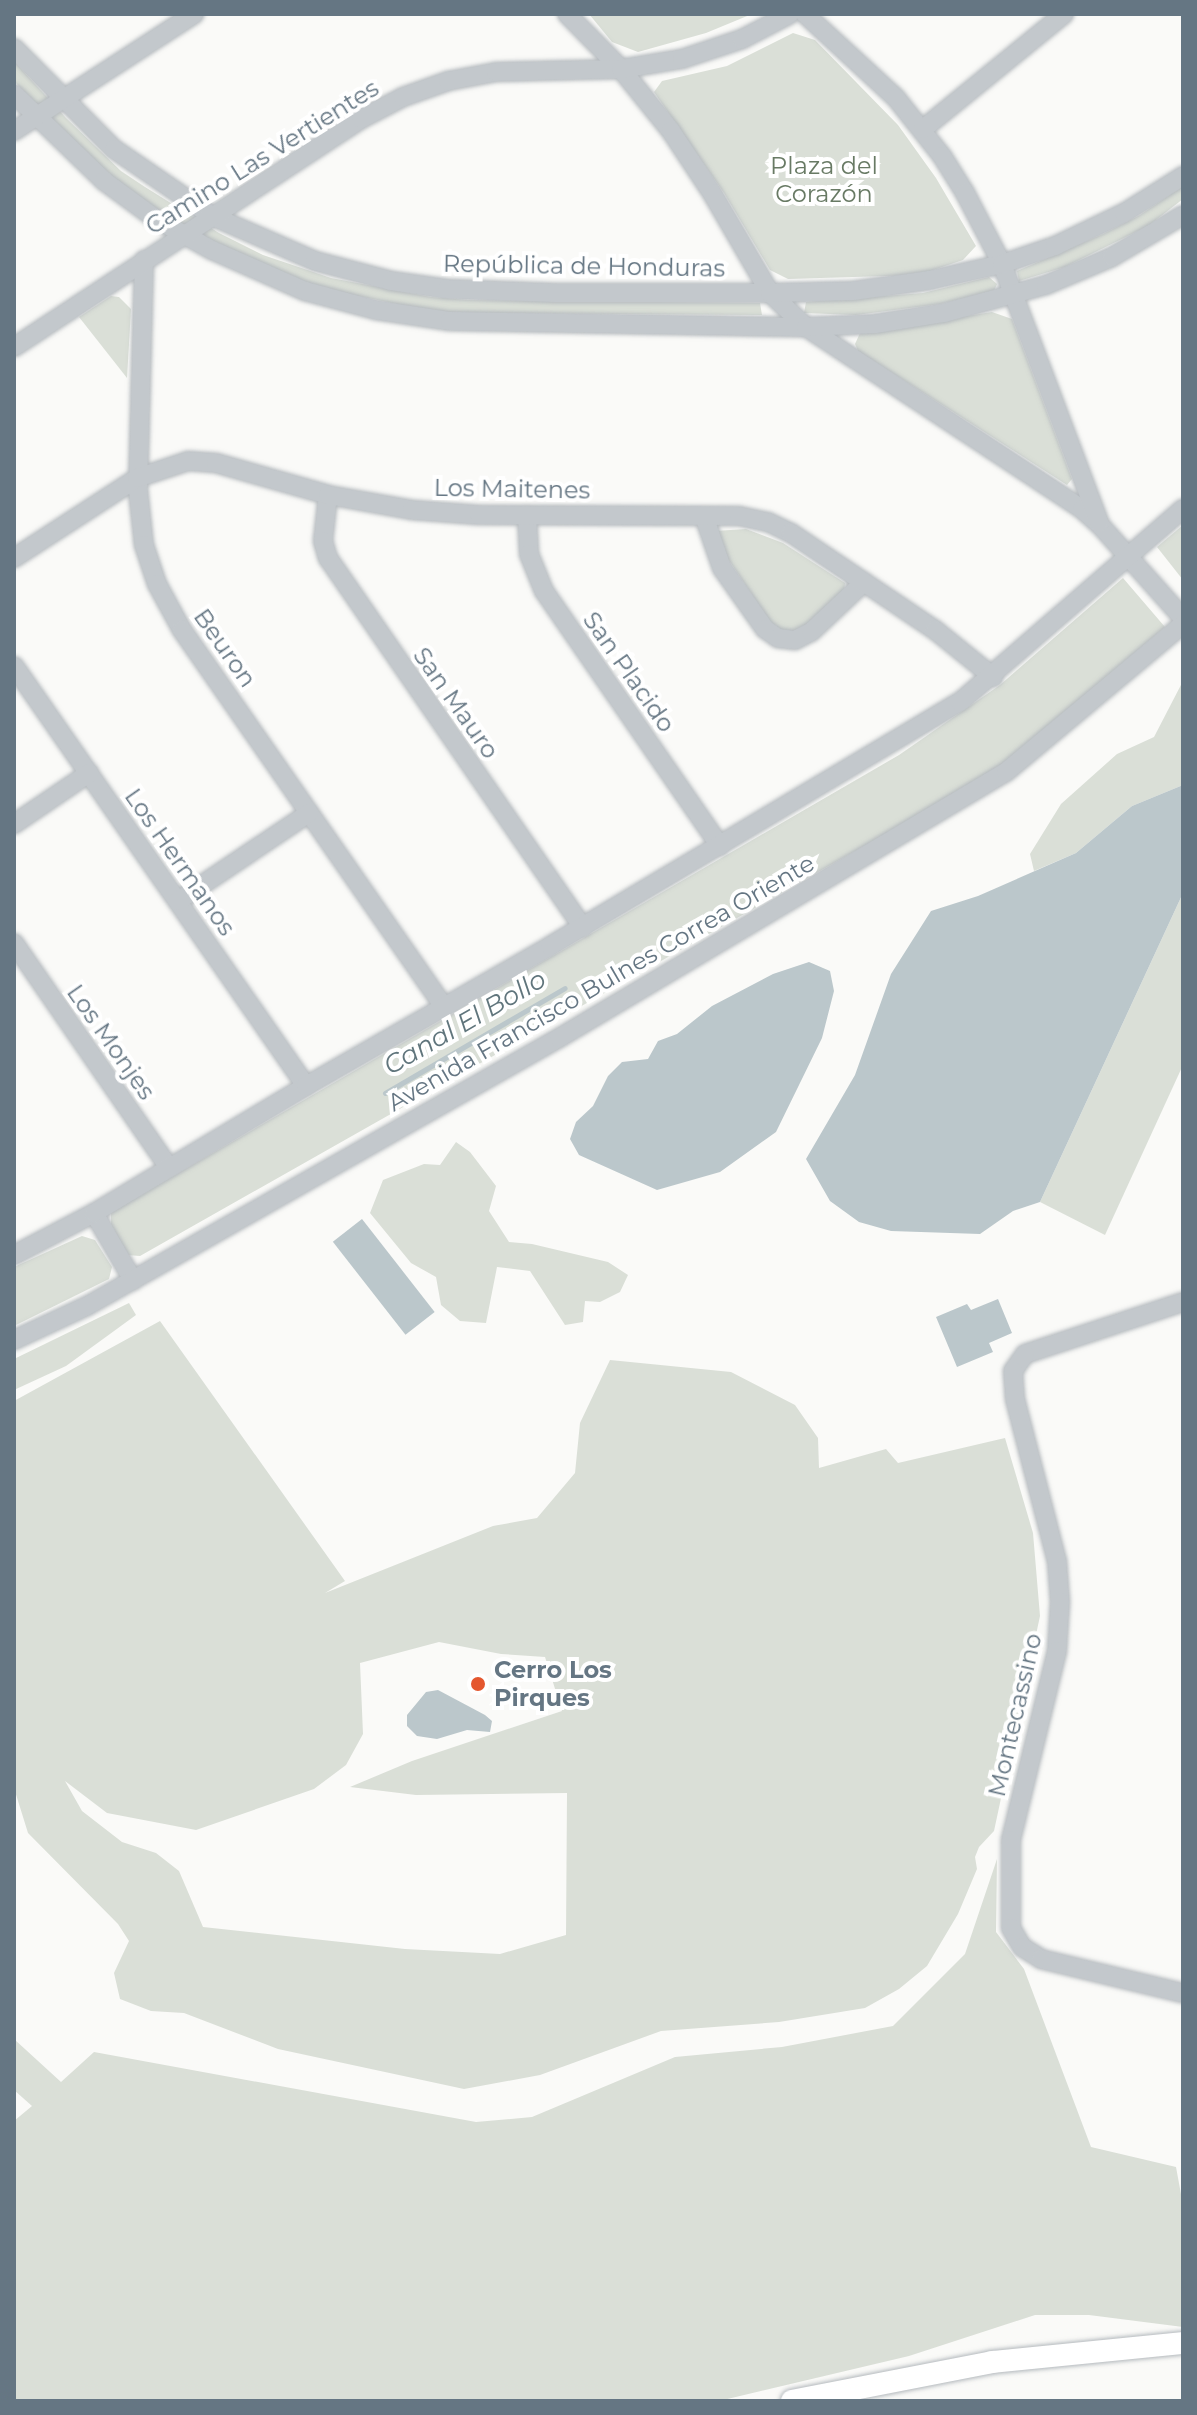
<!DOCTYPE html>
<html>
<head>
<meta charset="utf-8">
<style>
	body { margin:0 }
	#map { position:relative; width:1197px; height:2415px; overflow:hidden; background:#fafaf8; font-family:Montserrat,sans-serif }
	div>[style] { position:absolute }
	.green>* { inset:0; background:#dadfd7 }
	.water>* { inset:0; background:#bbc7cb; transform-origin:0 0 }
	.stream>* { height:5px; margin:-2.5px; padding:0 2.5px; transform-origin:2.5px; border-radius:2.5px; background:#bbc7cb }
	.roads { filter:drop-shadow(0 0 2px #b5babe) drop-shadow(0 0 2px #b5babe) }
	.minor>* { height:18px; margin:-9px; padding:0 9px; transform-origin:9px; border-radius:9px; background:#c3c8cc }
	.major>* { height:22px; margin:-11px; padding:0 11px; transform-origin:11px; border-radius:11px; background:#fff }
	.dots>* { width:22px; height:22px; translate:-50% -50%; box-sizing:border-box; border:4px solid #fff; border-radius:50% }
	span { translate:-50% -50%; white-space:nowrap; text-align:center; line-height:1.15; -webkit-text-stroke:8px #fff; paint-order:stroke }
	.street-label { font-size:24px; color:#657683 }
	.park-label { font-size:24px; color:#687a64 }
	.poi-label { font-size:24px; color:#657683; font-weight:700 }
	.left { translate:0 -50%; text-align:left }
	.water-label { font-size:26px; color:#60757c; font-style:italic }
	.frame { position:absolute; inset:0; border:16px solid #657683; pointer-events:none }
</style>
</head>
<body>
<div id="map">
	<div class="green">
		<div style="clip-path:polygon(589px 14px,752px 14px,706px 33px,638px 52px,612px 42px)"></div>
		<div style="clip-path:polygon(793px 33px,815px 40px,898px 125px,936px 178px,976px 246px,963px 260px,918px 275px,788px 279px,770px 270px,724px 193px,654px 92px,662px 81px,727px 66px)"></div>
		<div style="clip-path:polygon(14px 61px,66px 118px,121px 171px,145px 187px,219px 233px,263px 255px,331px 278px,431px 297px,468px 300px,760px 303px,762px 315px,463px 313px,431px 311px,329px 290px,259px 266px,215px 244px,134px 195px,57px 127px,14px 81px)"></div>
		<div style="clip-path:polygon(1183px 186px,1183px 199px,1148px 226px,1065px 267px,1019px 281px,1017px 271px,1103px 234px,1140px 215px)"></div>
		<div style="clip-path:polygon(989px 277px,997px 284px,994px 291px,940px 304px,856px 315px,804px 313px,806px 302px,923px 293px)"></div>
		<div style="clip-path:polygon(111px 296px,119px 297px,131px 309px,127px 378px,79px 317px)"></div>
		<div style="clip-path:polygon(992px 312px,1012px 319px,1072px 479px,1067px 485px,858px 351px,855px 344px,860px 333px)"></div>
		<div style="clip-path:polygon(1183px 525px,1183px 580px,1157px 547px)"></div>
		<div style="clip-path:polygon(746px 529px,783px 543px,845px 583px,844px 592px,801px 630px,787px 634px,773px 626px,722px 550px,715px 531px)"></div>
		<div style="clip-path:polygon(1123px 578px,1165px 627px,993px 773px,140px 1256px,127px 1255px,111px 1224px,111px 1212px,899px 755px,1000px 685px)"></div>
		<div style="clip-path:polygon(1183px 681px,1183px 785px,1132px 806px,1076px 853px,1034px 871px,1030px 854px,1061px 804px,1117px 754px,1154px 737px)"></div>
		<div style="clip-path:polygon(1183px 893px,1183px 1065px,1105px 1235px,1040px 1202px)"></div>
		<div style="clip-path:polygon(456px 1142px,470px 1152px,496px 1186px,489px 1211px,509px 1242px,532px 1244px,608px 1262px,628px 1275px,620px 1292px,600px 1302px,585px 1301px,583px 1322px,565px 1325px,530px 1271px,497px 1267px,486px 1323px,460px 1321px,441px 1305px,436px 1277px,411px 1263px,370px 1213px,383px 1180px,424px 1164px,440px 1165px)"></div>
		<div style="clip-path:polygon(82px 1236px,95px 1240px,112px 1267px,109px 1279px,14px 1326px,14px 1267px)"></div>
		<div style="clip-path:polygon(129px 1303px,136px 1315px,66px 1366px,14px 1390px,14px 1359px)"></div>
		<div style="clip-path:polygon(evenodd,160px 1321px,345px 1581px,325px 1593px,493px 1526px,537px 1518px,575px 1473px,580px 1423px,610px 1360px,731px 1372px,795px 1405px,818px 1438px,819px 1468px,886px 1449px,898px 1463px,1005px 1438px,1033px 1533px,1040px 1616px,994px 1831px,979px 1847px,975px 1857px,977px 1869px,958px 1914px,927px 1966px,899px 1989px,865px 2008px,779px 2022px,661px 2031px,540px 2075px,464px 2089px,278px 2049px,184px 2013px,151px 2011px,120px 1999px,114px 1973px,129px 1941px,118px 1924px,28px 1833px,14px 1788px,14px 1401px,160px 1321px,439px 1642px,501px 1654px,545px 1657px,562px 1711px,412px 1761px,350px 1787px,416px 1795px,567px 1793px,566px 1935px,500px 1954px,405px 1949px,203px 1927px,179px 1871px,156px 1853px,122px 1842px,82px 1811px,65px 1781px,107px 1813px,196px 1830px,314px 1789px,346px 1765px,363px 1734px,360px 1663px,439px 1642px)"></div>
		<div style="clip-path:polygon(997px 1859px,996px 1932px,1024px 1969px,1091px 2147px,1176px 2167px,1183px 2205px,1183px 2327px,1089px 2315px,1035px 2315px,909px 2356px,719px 2401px,14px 2401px,14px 2121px,32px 2106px,14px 2090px,14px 2039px,61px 2082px,94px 2052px,476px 2122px,532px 2117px,675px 2057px,782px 2047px,893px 2026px,965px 1954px)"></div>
	</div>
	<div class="water">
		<div style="clip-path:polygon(1183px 785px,1183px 893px,1040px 1202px,1013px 1211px,980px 1234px,891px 1231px,859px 1222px,830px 1201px,806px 1159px,855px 1075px,891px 974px,931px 911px,978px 896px,1076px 853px,1132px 806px)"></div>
		<div style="clip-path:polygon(809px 962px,830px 971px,834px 991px,822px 1038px,776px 1132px,720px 1172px,657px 1190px,579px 1155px,570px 1139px,576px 1122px,593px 1106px,608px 1076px,622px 1062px,648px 1059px,658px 1041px,677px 1034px,712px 1006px,773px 974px)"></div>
		<div style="left:362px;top:1219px;width:118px;height:37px;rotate:52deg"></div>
		<div style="clip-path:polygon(998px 1299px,1012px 1333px,989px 1343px,993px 1352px,957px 1367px,936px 1317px,967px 1304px,971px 1310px)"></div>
		<div style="clip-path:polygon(438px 1690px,485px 1715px,492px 1721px,490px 1732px,467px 1730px,437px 1739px,417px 1736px,407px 1726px,407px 1715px,426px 1692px)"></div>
	</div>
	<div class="stream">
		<div style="left:385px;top:1093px;width:208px;rotate:-30.3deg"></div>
	</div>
	<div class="roads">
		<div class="minor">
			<div style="left:567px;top:14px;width:77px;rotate:45.5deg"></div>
			<div style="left:621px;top:69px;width:80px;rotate:51.1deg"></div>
			<div style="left:671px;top:131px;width:74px;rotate:56.5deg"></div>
			<div style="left:712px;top:193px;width:116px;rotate:59.9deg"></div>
			<div style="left:770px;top:293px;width:50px;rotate:43.4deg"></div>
			<div style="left:806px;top:327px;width:331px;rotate:33.4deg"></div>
			<div style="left:1082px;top:509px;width:24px;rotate:42deg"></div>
			<div style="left:1100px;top:525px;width:125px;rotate:48.3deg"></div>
			<div style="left:805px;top:14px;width:124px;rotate:42.7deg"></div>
			<div style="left:896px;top:98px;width:74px;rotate:51.6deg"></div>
			<div style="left:942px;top:156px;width:44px;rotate:58.1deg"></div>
			<div style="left:965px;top:193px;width:80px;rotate:62.5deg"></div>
			<div style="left:1002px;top:264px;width:276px;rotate:69.4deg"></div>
			<div style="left:14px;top:48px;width:142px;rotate:45.3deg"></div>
			<div style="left:114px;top:149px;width:119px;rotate:34.4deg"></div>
			<div style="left:212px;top:216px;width:112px;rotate:23.6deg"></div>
			<div style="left:315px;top:261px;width:79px;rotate:14.7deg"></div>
			<div style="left:391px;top:281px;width:57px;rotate:8.1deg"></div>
			<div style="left:447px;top:289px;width:108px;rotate:2.1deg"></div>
			<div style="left:555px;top:293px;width:215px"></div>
			<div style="left:770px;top:293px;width:83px;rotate:-1.4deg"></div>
			<div style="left:853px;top:291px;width:78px;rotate:-8.1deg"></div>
			<div style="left:930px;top:280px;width:74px;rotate:-12.5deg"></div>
			<div style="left:1002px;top:264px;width:56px;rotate:-18.8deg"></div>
			<div style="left:1055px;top:246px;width:76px;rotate:-25.6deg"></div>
			<div style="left:1124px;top:213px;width:70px;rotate:-32.1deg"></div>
			<div style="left:14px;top:94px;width:125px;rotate:44deg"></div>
			<div style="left:104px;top:181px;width:64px;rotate:36.2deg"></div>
			<div style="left:156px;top:219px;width:64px;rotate:29deg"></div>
			<div style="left:212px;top:250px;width:102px;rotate:23.8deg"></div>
			<div style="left:305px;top:291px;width:73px;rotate:15deg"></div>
			<div style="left:376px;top:310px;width:75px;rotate:8.5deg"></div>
			<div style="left:450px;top:321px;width:356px;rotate:1deg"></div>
			<div style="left:806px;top:327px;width:69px;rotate:-2.5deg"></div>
			<div style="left:875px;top:324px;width:70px;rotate:-9.1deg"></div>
			<div style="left:944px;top:313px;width:106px;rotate:-15.4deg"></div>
			<div style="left:1046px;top:285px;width:72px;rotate:-23deg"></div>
			<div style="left:1112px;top:257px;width:82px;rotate:-30.6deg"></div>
			<div style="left:923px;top:129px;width:182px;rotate:-39.2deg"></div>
			<div style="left:14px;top:131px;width:215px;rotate:-33deg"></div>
			<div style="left:144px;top:260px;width:230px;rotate:91.5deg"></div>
			<div style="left:138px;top:490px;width:55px;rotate:83.8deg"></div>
			<div style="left:144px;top:545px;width:41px;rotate:71.6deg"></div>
			<div style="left:157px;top:584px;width:52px;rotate:61.5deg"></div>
			<div style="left:182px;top:630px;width:458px;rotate:55.2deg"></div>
			<div style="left:14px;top:347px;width:415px;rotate:-33.3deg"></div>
			<div style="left:361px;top:119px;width:47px;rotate:-27.6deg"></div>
			<div style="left:403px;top:97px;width:48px;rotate:-19.6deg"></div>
			<div style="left:448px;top:81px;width:49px;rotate:-10.6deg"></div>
			<div style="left:496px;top:72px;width:125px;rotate:-1.4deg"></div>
			<div style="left:621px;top:69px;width:62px;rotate:-9.3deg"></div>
			<div style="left:682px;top:59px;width:63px;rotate:-18.4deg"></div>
			<div style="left:742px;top:39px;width:54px;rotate:-27.5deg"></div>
			<div style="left:328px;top:495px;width:46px;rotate:96.2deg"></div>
			<div style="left:323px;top:541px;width:18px;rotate:74deg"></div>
			<div style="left:328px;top:558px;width:449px;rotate:55.4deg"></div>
			<div style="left:527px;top:515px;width:39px;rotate:87deg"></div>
			<div style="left:529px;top:554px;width:40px;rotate:68deg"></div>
			<div style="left:544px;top:591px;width:310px;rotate:55.4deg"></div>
			<div style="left:704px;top:516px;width:55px;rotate:70.9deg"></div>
			<div style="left:722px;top:568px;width:75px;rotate:54.8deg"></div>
			<div style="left:765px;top:629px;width:16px;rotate:35deg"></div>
			<div style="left:778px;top:638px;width:17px;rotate:7deg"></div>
			<div style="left:795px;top:640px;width:18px;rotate:-27deg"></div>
			<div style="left:811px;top:632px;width:73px;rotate:-43.3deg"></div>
			<div style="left:14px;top:558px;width:147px;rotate:-33deg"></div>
			<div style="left:137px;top:478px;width:54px;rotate:-18.4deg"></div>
			<div style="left:188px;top:461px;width:28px;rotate:4deg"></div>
			<div style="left:216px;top:463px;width:116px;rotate:15.9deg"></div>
			<div style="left:328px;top:495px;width:85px;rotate:10.1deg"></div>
			<div style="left:412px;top:510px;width:67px;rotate:4.3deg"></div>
			<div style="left:479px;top:515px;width:260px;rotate:0.2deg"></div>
			<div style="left:739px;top:516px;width:30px;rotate:12deg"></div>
			<div style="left:768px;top:522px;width:25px;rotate:26deg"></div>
			<div style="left:791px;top:533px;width:174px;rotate:34deg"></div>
			<div style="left:935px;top:630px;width:75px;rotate:39deg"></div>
			<div style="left:14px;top:666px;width:512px;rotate:55.19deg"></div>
			<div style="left:14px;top:824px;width:91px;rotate:-34.2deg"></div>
			<div style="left:178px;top:901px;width:158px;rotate:-33.9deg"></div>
			<div style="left:14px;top:943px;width:273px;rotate:55.4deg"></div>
			<div style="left:94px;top:1213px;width:78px;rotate:59.8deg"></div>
			<div style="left:14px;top:1255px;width:90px;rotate:-27.7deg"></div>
			<div style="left:94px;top:1213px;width:247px;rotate:-30.9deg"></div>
			<div style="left:306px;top:1086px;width:281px;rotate:-29.8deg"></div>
			<div style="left:550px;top:946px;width:477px;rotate:-30.8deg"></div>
			<div style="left:960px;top:702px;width:295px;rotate:-40.9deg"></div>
			<div style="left:1183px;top:1302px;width:166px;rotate:161.8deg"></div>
			<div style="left:1025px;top:1354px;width:21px;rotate:125deg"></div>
			<div style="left:1013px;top:1371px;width:28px;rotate:86deg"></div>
			<div style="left:1015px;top:1399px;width:167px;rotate:75.5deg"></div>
			<div style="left:1057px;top:1561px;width:41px;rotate:85.8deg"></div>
			<div style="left:1060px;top:1602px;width:49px;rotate:93.5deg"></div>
			<div style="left:1057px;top:1651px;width:195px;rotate:103.7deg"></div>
			<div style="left:1011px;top:1840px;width:88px;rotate:90deg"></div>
			<div style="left:1011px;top:1928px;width:22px;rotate:60deg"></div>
			<div style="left:1022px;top:1947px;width:22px;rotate:32deg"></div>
			<div style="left:1041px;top:1959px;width:146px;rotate:13.5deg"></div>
			<div style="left:14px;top:1340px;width:81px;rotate:-25deg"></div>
			<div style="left:87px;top:1306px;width:543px;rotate:-29.59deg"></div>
			<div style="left:559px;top:1038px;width:520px;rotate:-30.76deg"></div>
			<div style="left:1006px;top:772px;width:231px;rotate:-39.9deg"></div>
		</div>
		<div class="major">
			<div style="left:792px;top:2401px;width:204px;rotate:-11deg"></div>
			<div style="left:992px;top:2362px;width:192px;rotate:-5.7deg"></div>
		</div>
	</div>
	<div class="dots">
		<div style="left:478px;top:1684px;background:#e4572e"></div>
	</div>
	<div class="street-label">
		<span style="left:262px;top:157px;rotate:-32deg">Camino Las Vertientes</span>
		<span style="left:584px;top:266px;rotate:1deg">República de Honduras</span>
		<span style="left:512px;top:489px;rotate:1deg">Los Maitenes</span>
		<span style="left:225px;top:648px;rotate:55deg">Beuron</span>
		<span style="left:629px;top:672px;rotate:55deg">San Placido</span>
		<span style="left:456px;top:703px;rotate:55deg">San Mauro</span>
		<span style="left:180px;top:862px;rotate:55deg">Los Hermanos</span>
		<span style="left:601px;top:983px;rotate:-30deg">Avenida Francisco Bulnes Correa Oriente</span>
		<span style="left:111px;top:1042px;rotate:55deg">Los Monjes</span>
		<span style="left:1015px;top:1715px;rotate:-77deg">Montecassino</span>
	</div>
	<div class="park-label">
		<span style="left:824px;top:180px">Plaza del<br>Corazón</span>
	</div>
	<div class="poi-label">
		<span class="left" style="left:494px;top:1684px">Cerro Los<br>Pirques</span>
	</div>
	<div class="water-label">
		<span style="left:465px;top:1023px;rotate:-30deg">Canal El Bollo</span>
	</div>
	<div class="frame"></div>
</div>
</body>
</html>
